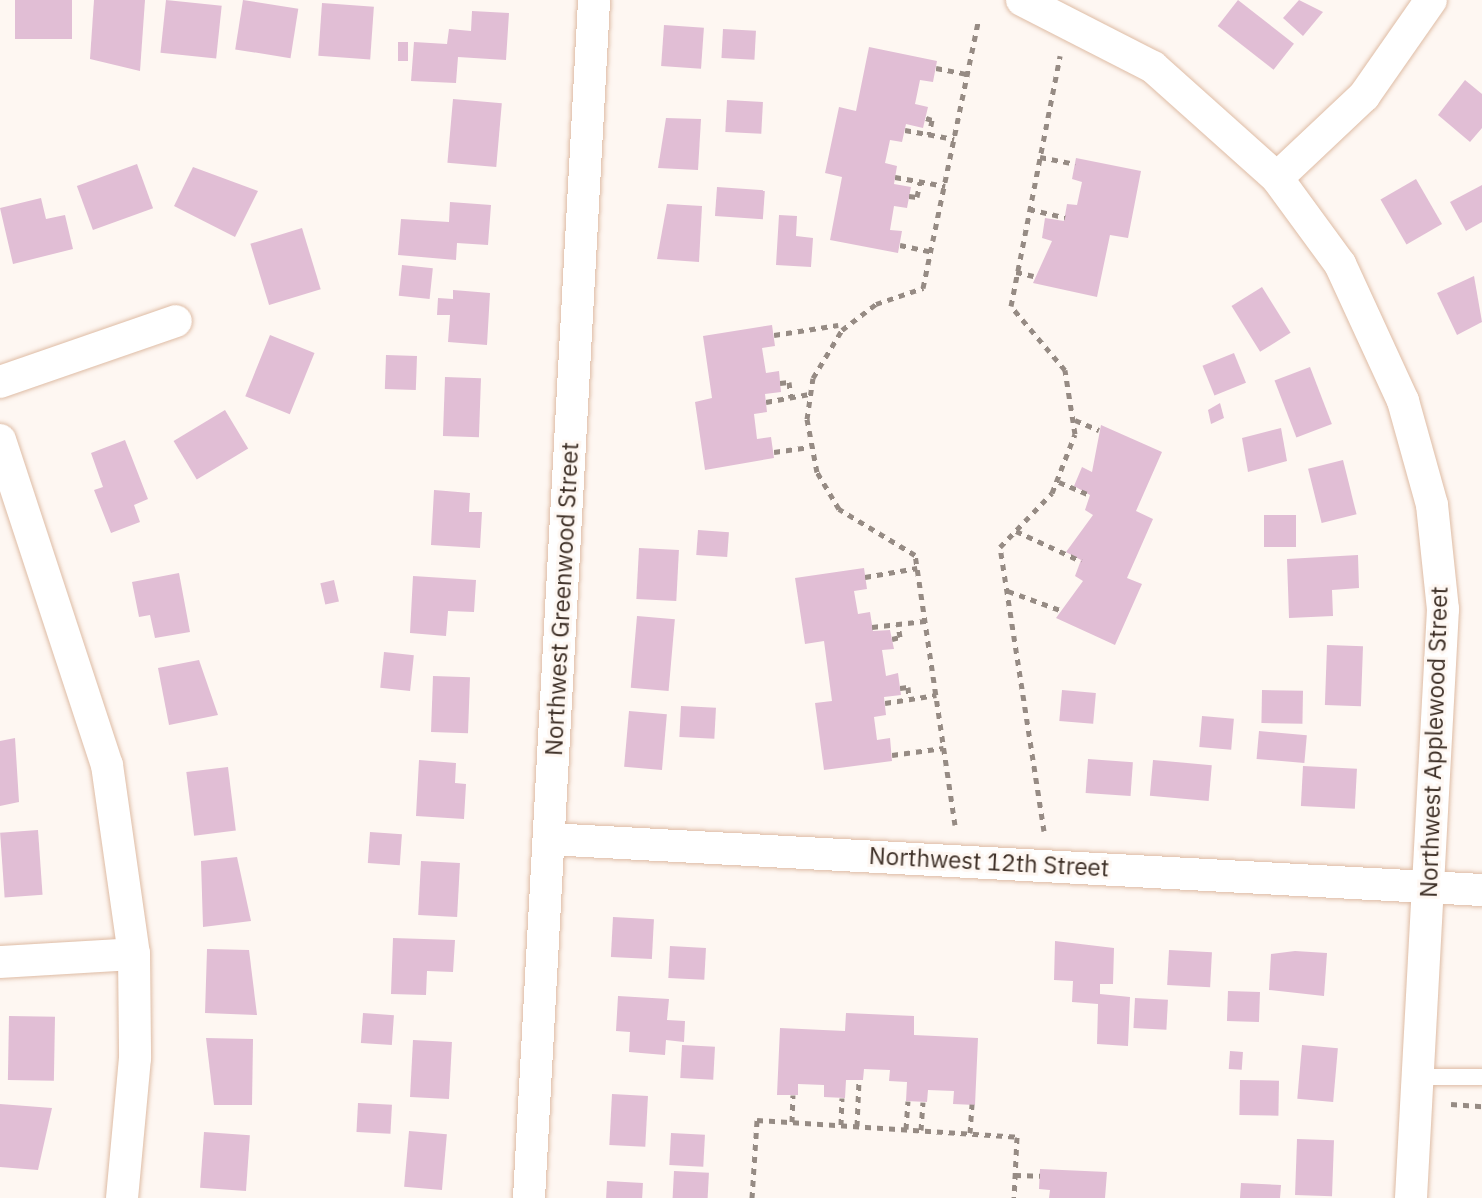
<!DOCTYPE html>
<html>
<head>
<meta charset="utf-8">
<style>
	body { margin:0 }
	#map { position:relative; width:1482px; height:1198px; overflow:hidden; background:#fef7f2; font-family:"IBM Plex Sans",sans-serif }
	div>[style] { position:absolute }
	.building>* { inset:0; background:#e1bed5; transform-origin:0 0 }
	.path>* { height:5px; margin-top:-2.5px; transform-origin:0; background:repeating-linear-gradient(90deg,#968b84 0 6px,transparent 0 12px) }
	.roads { filter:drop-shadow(0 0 2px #debca5) drop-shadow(0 0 2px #debca5) }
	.lane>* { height:16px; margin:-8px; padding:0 8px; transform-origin:8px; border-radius:8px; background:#fff }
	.street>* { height:32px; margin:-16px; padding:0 16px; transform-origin:16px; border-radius:16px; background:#fff }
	span { translate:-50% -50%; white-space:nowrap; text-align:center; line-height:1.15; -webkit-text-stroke:6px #fef7f2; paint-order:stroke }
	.street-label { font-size:24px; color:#3d2f26 }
</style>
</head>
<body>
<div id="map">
	<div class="building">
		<div style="left:15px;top:0;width:57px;height:39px"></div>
		<div style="clip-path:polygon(94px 0,145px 0,140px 71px,90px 59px)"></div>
		<div style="left:166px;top:0;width:56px;height:53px;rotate:6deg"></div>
		<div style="left:243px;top:0;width:56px;height:50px;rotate:9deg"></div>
		<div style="left:1238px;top:0;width:71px;height:33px;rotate:38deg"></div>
		<div style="clip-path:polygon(1299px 0,1323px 12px,1303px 36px,1283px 18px)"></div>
		<div style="left:322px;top:3px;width:52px;height:53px;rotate:4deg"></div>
		<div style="clip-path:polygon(472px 11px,509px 13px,506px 60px,458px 57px,456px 83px,411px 81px,414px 42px,447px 44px,449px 29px,471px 31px)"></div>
		<div style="left:664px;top:25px;width:40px;height:41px;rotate:4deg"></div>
		<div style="left:723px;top:29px;width:33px;height:29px;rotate:3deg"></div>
		<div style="left:398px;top:42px;width:10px;height:19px"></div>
		<div style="clip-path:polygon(869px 47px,937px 61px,933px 82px,920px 80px,915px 104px,928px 107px,923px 128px,906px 124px,902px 142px,890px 140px,885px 163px,897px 166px,894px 184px,911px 187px,907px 208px,894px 206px,890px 230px,902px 231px,898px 253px,830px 240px,842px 177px,825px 173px,839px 107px,856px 111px)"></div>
		<div style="clip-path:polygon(1465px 80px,1482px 94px,1482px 128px,1470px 142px,1438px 115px)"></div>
		<div style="left:453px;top:99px;width:49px;height:64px;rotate:5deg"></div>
		<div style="left:727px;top:100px;width:36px;height:32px;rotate:3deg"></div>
		<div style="clip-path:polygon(666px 118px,701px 119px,698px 170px,658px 168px)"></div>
		<div style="clip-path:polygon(1076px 158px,1141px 171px,1128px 238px,1110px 235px,1097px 297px,1033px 283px,1052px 241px,1042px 238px,1045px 218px,1064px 221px,1067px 204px,1077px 205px,1082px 182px,1072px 179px)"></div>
		<div style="left:137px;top:164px;width:47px;height:64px;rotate:70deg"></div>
		<div style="clip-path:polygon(193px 167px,258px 191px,235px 237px,174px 206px)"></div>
		<div style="left:1416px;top:179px;width:52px;height:41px;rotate:60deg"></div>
		<div style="clip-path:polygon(1482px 185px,1482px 222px,1466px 231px,1450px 202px)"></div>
		<div style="left:717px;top:187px;width:48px;height:29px;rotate:4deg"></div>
		<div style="clip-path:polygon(41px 198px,46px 219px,65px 215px,73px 249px,13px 264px,0 208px)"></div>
		<div style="clip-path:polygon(450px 202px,491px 205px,488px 245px,457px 243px,456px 260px,398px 255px,401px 219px,449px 222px)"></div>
		<div style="clip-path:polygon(667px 204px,702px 206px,699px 262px,657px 259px)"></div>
		<div style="clip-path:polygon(779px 215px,797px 216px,796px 236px,813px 238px,811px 267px,776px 265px)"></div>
		<div style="left:302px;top:228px;width:64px;height:54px;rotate:73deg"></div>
		<div style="left:402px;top:265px;width:31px;height:31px;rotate:6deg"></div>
		<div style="clip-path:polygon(1474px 276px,1482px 322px,1457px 335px,1437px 293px)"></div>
		<div style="left:1262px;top:287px;width:54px;height:36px;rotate:58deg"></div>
		<div style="clip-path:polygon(453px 290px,490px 293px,487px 345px,448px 342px,450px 315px,437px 315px,438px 298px,453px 299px)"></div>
		<div style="clip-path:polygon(772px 325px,775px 346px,762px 348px,766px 373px,779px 371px,781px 392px,765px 394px,767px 412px,754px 414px,757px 439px,771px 437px,774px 458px,705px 470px,695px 402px,712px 398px,703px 336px)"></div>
		<div style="left:270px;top:335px;width:48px;height:66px;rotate:22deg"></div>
		<div style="left:1234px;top:353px;width:32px;height:34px;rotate:68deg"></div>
		<div style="left:386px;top:355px;width:31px;height:34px;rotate:2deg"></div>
		<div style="left:1310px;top:367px;width:61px;height:38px;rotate:69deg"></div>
		<div style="left:445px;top:377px;width:36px;height:59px;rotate:2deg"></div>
		<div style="clip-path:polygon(1220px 403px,1224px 418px,1211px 424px,1208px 410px)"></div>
		<div style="left:225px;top:410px;width:45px;height:60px;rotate:59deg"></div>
		<div style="clip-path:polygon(1101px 425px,1162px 452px,1136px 511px,1153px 519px,1127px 578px,1142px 584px,1115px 645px,1056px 618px,1083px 581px,1075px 576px,1081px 560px,1066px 552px,1093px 515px,1085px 510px,1090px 495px,1074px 486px,1082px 467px,1092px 472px)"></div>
		<div style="clip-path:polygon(1281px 428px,1287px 461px,1248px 472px,1242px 438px)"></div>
		<div style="clip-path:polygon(125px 440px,148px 499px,134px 505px,140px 522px,111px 533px,94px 490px,103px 487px,91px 453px)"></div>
		<div style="left:1343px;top:460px;width:56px;height:36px;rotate:76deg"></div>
		<div style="clip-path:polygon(434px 490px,470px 493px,469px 512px,482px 512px,480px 548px,431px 545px)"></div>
		<div style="left:1296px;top:515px;width:32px;height:32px;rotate:90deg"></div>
		<div style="left:698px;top:530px;width:31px;height:25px;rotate:4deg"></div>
		<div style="left:639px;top:548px;width:40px;height:51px;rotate:3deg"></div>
		<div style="clip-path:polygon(1358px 555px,1359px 588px,1332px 590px,1333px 616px,1289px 618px,1287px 559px)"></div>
		<div style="clip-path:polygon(864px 568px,867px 589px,854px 591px,858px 614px,870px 612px,873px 631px,890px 630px,894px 649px,882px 650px,886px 676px,898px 673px,901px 695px,884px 697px,886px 715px,874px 717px,877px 740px,890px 738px,892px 761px,824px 770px,815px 703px,832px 701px,824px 641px,805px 644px,795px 578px)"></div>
		<div style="clip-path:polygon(179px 573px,190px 632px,155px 638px,150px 615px,139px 617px,132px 582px)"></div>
		<div style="clip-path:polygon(413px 576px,476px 580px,474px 612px,448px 611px,446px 636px,410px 633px)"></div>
		<div style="left:334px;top:580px;width:22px;height:14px;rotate:77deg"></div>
		<div style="left:637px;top:616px;width:38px;height:72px;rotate:5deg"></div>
		<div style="left:1327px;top:645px;width:36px;height:60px;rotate:2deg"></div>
		<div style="left:384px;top:652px;width:30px;height:36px;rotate:6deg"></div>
		<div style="clip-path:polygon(199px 660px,218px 715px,169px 725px,158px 668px)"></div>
		<div style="left:433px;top:676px;width:37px;height:56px;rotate:2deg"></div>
		<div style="left:1062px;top:690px;width:34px;height:31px;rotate:5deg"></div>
		<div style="left:1262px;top:690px;width:41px;height:33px;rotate:1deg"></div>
		<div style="left:681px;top:706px;width:35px;height:31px;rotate:3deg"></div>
		<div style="left:629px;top:711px;width:38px;height:56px;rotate:5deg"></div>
		<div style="left:1202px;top:716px;width:32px;height:31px;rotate:5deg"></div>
		<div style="left:1259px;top:731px;width:48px;height:28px;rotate:5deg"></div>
		<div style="clip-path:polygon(15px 738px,19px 802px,0 806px,0 741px)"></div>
		<div style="left:1088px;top:759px;width:45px;height:34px;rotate:4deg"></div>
		<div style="clip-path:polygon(419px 760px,456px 763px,455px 783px,466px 784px,464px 819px,416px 816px)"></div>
		<div style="left:1153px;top:760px;width:59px;height:36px;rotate:5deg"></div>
		<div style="left:1303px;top:766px;width:54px;height:40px;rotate:3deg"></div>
		<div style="left:228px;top:767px;width:64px;height:42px;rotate:83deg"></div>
		<div style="left:38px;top:830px;width:65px;height:38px;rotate:86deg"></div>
		<div style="left:370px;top:832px;width:32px;height:31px;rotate:4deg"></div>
		<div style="clip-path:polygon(237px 857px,251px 921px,203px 927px,201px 861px)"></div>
		<div style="left:421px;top:861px;width:39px;height:54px;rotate:3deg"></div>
		<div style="left:613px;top:917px;width:41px;height:40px;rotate:3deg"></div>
		<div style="clip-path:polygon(393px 938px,455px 940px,453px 972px,427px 971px,426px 995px,391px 994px)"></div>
		<div style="clip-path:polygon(1055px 941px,1114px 948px,1113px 984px,1100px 984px,1100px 994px,1130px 997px,1128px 1046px,1097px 1044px,1098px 1004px,1072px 1002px,1073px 981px,1054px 980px)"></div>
		<div style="left:670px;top:946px;width:36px;height:32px;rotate:3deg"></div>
		<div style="clip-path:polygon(207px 949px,249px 950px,257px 1015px,205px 1013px)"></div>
		<div style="left:1169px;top:950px;width:43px;height:35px;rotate:3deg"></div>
		<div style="clip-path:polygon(1295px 951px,1327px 953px,1324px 996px,1269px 990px,1271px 954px)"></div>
		<div style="left:1228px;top:991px;width:32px;height:30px;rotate:2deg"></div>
		<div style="clip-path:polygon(618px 996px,669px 999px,667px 1020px,685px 1021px,684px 1042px,666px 1040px,665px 1055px,629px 1052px,630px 1032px,616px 1031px)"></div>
		<div style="left:1135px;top:998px;width:33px;height:30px;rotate:3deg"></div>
		<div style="left:363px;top:1013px;width:31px;height:30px;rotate:4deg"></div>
		<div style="clip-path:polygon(846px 1013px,914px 1016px,914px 1035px,978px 1038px,975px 1105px,953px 1104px,954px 1091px,928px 1090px,927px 1102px,906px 1101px,907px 1082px,889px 1081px,890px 1070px,864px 1069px,863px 1080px,846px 1080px,845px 1098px,824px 1097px,824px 1085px,798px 1084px,798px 1095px,777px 1095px,780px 1028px,845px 1031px)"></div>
		<div style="left:9px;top:1016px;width:46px;height:64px;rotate:1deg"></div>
		<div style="clip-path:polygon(206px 1038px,253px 1039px,252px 1105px,214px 1105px)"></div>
		<div style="left:413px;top:1040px;width:39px;height:57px;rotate:3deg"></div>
		<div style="left:682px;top:1045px;width:33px;height:33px;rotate:3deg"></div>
		<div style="left:1302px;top:1045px;width:36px;height:54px;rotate:5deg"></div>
		<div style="left:1230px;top:1051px;width:13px;height:18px;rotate:4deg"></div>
		<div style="left:1240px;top:1080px;width:39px;height:35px;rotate:1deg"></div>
		<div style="left:612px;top:1094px;width:36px;height:51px;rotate:3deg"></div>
		<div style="left:358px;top:1103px;width:34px;height:29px;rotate:3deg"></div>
		<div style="clip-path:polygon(0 1104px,52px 1108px,38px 1170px,0 1167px)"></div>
		<div style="left:409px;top:1131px;width:38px;height:56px;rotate:5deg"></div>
		<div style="left:204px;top:1132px;width:46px;height:56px;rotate:4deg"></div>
		<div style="left:671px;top:1133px;width:34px;height:32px;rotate:3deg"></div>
		<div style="left:1297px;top:1139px;width:37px;height:56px;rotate:2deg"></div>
		<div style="clip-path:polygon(1040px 1169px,1107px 1172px,1105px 1198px,1049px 1198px,1050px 1190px,1039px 1189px)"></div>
		<div style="left:674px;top:1171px;width:35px;height:27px;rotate:3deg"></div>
		<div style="left:607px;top:1181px;width:36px;height:17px;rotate:3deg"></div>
		<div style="clip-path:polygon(1241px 1183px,1281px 1185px,1280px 1198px,1240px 1198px)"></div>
	</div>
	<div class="path">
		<div style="left:936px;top:68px;width:32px;rotate:11deg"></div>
		<div style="left:926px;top:118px;width:6px;rotate:18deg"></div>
		<div style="left:932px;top:120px;width:15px;rotate:101deg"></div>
		<div style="left:905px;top:130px;width:50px;rotate:10.4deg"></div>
		<div style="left:1040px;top:157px;width:36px;rotate:11deg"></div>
		<div style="left:895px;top:177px;width:51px;rotate:10.2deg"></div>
		<div style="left:909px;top:196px;width:8px;rotate:7deg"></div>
		<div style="left:917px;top:197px;width:15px;rotate:-79deg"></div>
		<div style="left:1029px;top:209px;width:37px;rotate:13deg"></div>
		<div style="left:900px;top:245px;width:33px;rotate:12deg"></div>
		<div style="left:1016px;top:272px;width:18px;rotate:13deg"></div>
		<div style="left:774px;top:335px;width:65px;rotate:-8.9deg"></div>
		<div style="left:780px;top:383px;width:9px;rotate:-6deg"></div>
		<div style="left:789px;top:382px;width:16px;rotate:83deg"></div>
		<div style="left:766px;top:402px;width:44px;rotate:-10.5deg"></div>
		<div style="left:1075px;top:420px;width:26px;rotate:23deg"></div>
		<div style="left:774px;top:452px;width:36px;rotate:-8deg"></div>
		<div style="left:1059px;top:482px;width:34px;rotate:23deg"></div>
		<div style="left:1016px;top:531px;width:72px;rotate:24.8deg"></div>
		<div style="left:865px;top:577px;width:53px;rotate:-9.8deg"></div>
		<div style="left:1008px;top:591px;width:55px;rotate:20.1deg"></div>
		<div style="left:872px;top:627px;width:53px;rotate:-6.5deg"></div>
		<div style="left:892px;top:639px;width:8px;rotate:-14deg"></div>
		<div style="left:900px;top:637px;width:13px;rotate:-99deg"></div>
		<div style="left:900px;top:688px;width:8px;rotate:-7deg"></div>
		<div style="left:908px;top:687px;width:12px;rotate:85deg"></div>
		<div style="left:885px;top:703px;width:52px;rotate:-8.9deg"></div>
		<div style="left:892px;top:755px;width:52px;rotate:-7.7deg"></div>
		<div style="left:955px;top:825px;width:273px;rotate:-98.4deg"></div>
		<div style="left:915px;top:555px;width:89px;rotate:-148.8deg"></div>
		<div style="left:839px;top:509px;width:43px;rotate:-120.7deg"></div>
		<div style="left:817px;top:472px;width:54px;rotate:-100.7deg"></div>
		<div style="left:807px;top:419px;width:41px;rotate:-81.7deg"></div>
		<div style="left:813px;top:378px;width:56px;rotate:-58.9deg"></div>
		<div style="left:842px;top:330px;width:43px;rotate:-37.4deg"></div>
		<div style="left:876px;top:304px;width:50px;rotate:-18.8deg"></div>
		<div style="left:923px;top:288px;width:271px;rotate:-78.3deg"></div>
		<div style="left:1044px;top:831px;width:287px;rotate:-98.8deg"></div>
		<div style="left:1000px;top:547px;width:75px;rotate:-46.1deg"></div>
		<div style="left:1052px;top:493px;width:63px;rotate:-68.7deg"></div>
		<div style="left:1075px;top:434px;width:65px;rotate:-98.9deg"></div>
		<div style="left:1065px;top:370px;width:84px;rotate:-130.2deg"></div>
		<div style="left:1011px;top:306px;width:255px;rotate:-78.9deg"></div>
		<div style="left:1451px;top:1104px;width:31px;rotate:4deg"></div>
		<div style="left:792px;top:1122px;width:27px;rotate:-88deg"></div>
		<div style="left:841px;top:1125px;width:27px;rotate:-88deg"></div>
		<div style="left:857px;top:1126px;width:46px;rotate:-87.5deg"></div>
		<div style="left:906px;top:1129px;width:28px;rotate:-86deg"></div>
		<div style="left:921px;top:1130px;width:28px;rotate:-86deg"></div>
		<div style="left:970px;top:1133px;width:29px;rotate:-86deg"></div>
		<div style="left:1015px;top:1175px;width:25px;rotate:2deg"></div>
		<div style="left:752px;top:1198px;width:78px;rotate:-86.3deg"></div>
		<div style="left:757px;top:1120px;width:261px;rotate:3.7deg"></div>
		<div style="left:1017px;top:1137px;width:61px;rotate:92.8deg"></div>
	</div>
	<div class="roads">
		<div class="lane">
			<div style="left:1418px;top:1077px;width:64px"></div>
		</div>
		<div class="street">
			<div style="left:1022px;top:0;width:147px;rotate:27.1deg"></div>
			<div style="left:1153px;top:67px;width:166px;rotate:41.8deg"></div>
			<div style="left:1277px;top:178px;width:107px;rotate:53.8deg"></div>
			<div style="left:1340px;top:264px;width:151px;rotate:65.3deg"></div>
			<div style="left:1403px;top:401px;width:108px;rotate:74.4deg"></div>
			<div style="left:1432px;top:505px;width:105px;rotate:84deg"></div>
			<div style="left:1443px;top:609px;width:590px;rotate:93.11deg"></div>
			<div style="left:1277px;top:178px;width:120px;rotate:-43.3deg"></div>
			<div style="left:1364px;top:96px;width:117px;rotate:-55.1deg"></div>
			<div style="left:0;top:382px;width:186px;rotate:-19.1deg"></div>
			<div style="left:0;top:440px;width:342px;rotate:71.8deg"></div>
			<div style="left:107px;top:765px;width:191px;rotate:81.9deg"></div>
			<div style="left:134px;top:954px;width:104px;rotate:89.4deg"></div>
			<div style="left:135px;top:1058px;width:141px;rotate:95.3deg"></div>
			<div style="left:549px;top:839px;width:934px;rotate:3.13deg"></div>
			<div style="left:0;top:962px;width:134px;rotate:-3.4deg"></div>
			<div style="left:529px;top:1198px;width:1200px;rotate:-86.89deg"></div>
		</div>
	</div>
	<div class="street-label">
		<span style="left:562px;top:599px;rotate:-87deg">Northwest Greenwood Street</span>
		<span style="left:1434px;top:742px;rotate:-88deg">Northwest Applewood Street</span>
		<span style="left:989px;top:862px;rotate:3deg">Northwest 12th Street</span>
	</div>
</div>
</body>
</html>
